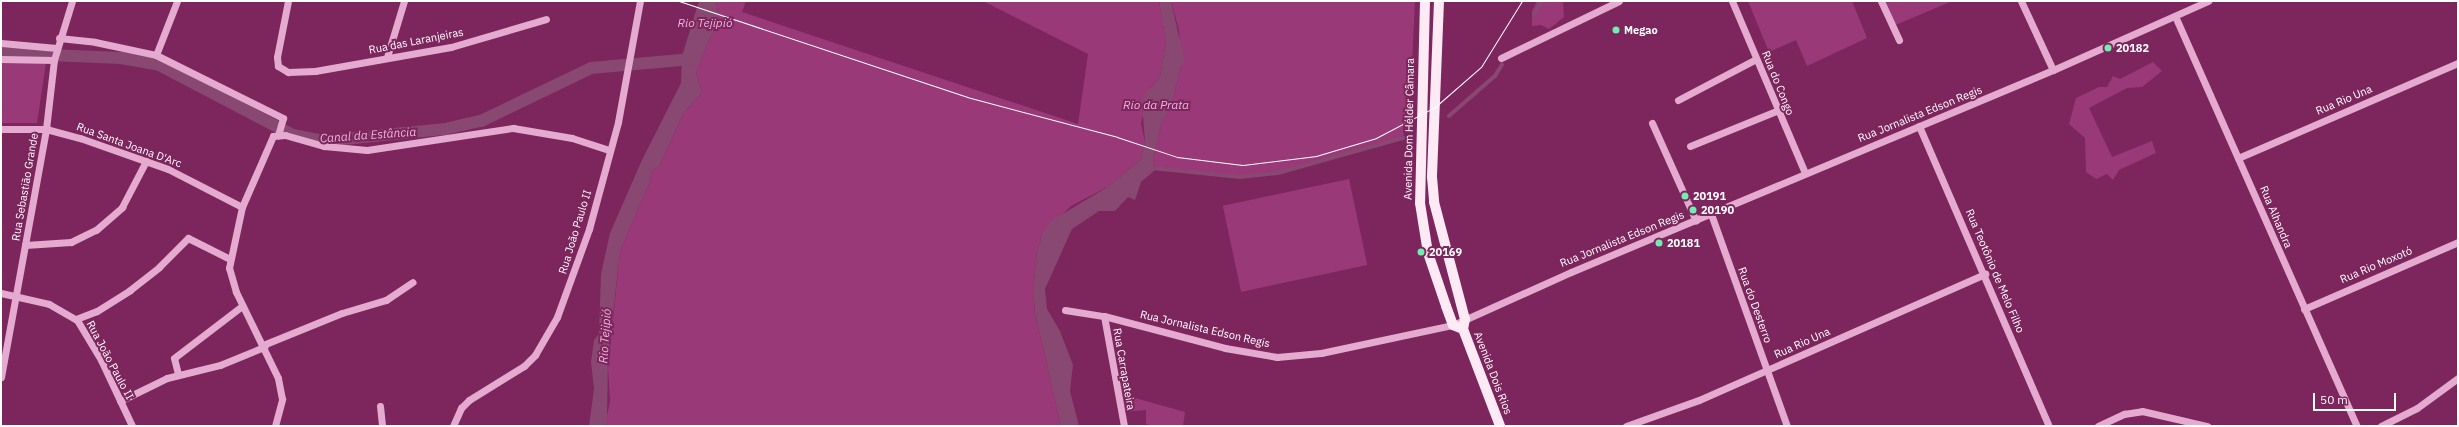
<!DOCTYPE html>
<html>
<head>
<meta charset="utf-8">
<style>
	body { margin:0 }
	#map { position:relative; width:2459px; height:427px; overflow:hidden; background:#7d255d; font-family:"IBM Plex Sans",sans-serif }
	div>[style] { position:absolute }
	.green>* { inset:0; background:#9a3978; transform-origin:0 0 }
	.water>* { inset:0; background:#884871 }
	.stream>* { height:3.5px; margin:-1.75px; padding:0 1.75px; transform-origin:1.75px; border-radius:1.75px; background:#884871 }
	.canal>* { height:12px; margin:-6px; padding:0 6px; transform-origin:6px; border-radius:6px; background:#884871 }
	.minor>* { height:7px; margin:-3.5px; padding:0 3.5px; transform-origin:3.5px; border-radius:3.5px; background:#e5aad0 }
	.major>* { height:10px; margin:-5px; padding:0 5px; transform-origin:5px; border-radius:5px; background:#fdeaf5 }
	.tram>* { height:1px; margin:-0.5px; padding:0 0.5px; transform-origin:0.5px; border-radius:0.5px; background:#fff }
	.dots>* { width:11px; height:11px; translate:-50% -50%; box-sizing:border-box; border:2px solid #7d255d; border-radius:50% }
	span { translate:-50% -50%; white-space:nowrap; text-align:center; line-height:1.15; -webkit-text-stroke:4px #7d255d; paint-order:stroke }
	.poi-label { font-size:11px; color:#fff; font-weight:700 }
	.left { translate:0 -50%; text-align:left }
	.street-label { font-size:11px; color:#fff }
	.water-label { font-size:12px; color:#edb5da; font-style:italic }
	.frame { position:absolute; inset:0; border:2px solid #fff; pointer-events:none }
	.scale { position:absolute; left:2313px; top:393px; width:83px; height:18px; box-sizing:border-box; border:2px solid #fff; border-top:0; padding-left:5px; font-size:12px; line-height:14px; white-space:nowrap; color:#fff; -webkit-text-stroke:3px #7d255d; paint-order:stroke }
</style>
</head>
<body>
<div id="map">
	<div class="green">
		<div style="clip-path:polygon(716px 1px,746px 1px,742px 12px,1078px 124px,1088px 54px,983px 1px,1159px 1px,1166px 42px,1160px 77px,1150px 88px,1141px 123px,1145px 142px,1140px 160px,1109px 186px,1071px 206px,1042px 234px,1037px 254px,1033px 289px,1035px 313px,1061px 426px,605px 426px,610px 401px,608px 368px,620px 251px,650px 181px,652px 170px,659px 167px,683px 114px,702px 92px,696px 73px,711px 35px,720px 28px)"></div>
		<div style="clip-path:polygon(1171px 1px,1415px 1px,1411px 87px,1403px 138px,1278px 173px,1240px 177px,1155px 168px,1153px 159px,1162px 122px,1170px 110px,1181px 66px,1179px 30px)"></div>
		<div style="clip-path:polygon(1537px 1px,1563px 1px,1564px 17px,1549px 29px,1541px 25px,1532px 26px,1532px 11px)"></div>
		<div style="clip-path:polygon(1748px 1px,1852px 1px,1867px 38px,1807px 66px,1796px 40px,1769px 52px)"></div>
		<div style="clip-path:polygon(1882px 1px,1950px 1px,1950px 2px,1893px 26px)"></div>
		<div style="clip-path:polygon(2153px 62px,2162px 71px,2142px 87px,2127px 88px,2089px 108px,2112px 157px,2152px 141px,2156px 153px,2119px 170px,2113px 180px,2107px 174px,2096px 179px,2086px 172px,2085px 138px,2069px 124px,2076px 98px,2099px 87px,2107px 87px,2113px 76px,2120px 79px)"></div>
		<div style="clip-path:polygon(1px 63px,46px 63px,37px 123px,1px 123px)"></div>
		<div style="left:1349px;top:179px;width:88px;height:129px;rotate:78deg"></div>
		<div style="clip-path:polygon(1118px 382px,1129px 385px,1128px 396px,1185px 412px,1183px 426px,1151px 426px,1146px 424px,1146px 410px,1123px 412px)"></div>
	</div>
	<div class="water">
		<div style="clip-path:polygon(699px 1px,716px 1px,720px 28px,711px 35px,696px 73px,702px 92px,683px 114px,659px 167px,652px 170px,650px 181px,620px 251px,608px 360px,607px 419px,605px 426px,589px 426px,594px 389px,591px 362px,594px 340px,599px 334px,601px 274px,610px 233px,642px 160px,681px 83px,682px 56px)"></div>
		<div style="clip-path:polygon(1159px 1px,1171px 1px,1185px 63px,1181px 66px,1170px 110px,1162px 122px,1153px 159px,1155px 170px,1141px 182px,1135px 200px,1128px 197px,1115px 211px,1099px 211px,1072px 229px,1045px 289px,1047px 309px,1060px 331px,1073px 365px,1070px 391px,1079px 426px,1061px 426px,1035px 313px,1033px 289px,1037px 254px,1042px 234px,1051px 221px,1109px 186px,1140px 160px,1145px 142px,1142px 103px,1144px 95px,1160px 77px,1166px 42px)"></div>
	</div>
	<div class="stream">
		<div style="left:1534px;top:15px;width:16px;rotate:-63deg"></div>
		<div style="left:1449px;top:116px;width:61px;rotate:-41deg"></div>
		<div style="left:1495px;top:76px;width:13px;rotate:-58deg"></div>
		<div style="left:1152px;top:168px;width:88px;rotate:5.8deg"></div>
		<div style="left:1240px;top:177px;width:38px;rotate:-6deg"></div>
		<div style="left:1278px;top:173px;width:130px;rotate:-15.6deg"></div>
	</div>
	<div class="canal">
		<div style="left:1px;top:53px;width:120px;rotate:2.4deg"></div>
		<div style="left:121px;top:58px;width:39px;rotate:10deg"></div>
		<div style="left:159px;top:65px;width:151px;rotate:27.6deg"></div>
		<div style="left:293px;top:135px;width:32px;rotate:11deg"></div>
		<div style="left:324px;top:141px;width:122px;rotate:-5.7deg"></div>
		<div style="left:445px;top:129px;width:37px;rotate:-13deg"></div>
		<div style="left:481px;top:121px;width:122px;rotate:-25.7deg"></div>
		<div style="left:591px;top:68px;width:101px;rotate:-5.1deg"></div>
	</div>
	<div class="minor">
		<div style="left:288px;top:1px;width:57px;rotate:101.1deg"></div>
		<div style="left:277px;top:57px;width:9px;rotate:84deg"></div>
		<div style="left:278px;top:66px;width:12px;rotate:31deg"></div>
		<div style="left:288px;top:72px;width:27px;rotate:-2deg"></div>
		<div style="left:315px;top:71px;width:138px;rotate:-10deg"></div>
		<div style="left:451px;top:47px;width:99px;rotate:-16.4deg"></div>
		<div style="left:1732px;top:1px;width:187px;rotate:67deg"></div>
		<div style="left:1881px;top:1px;width:43px;rotate:65.2deg"></div>
		<div style="left:2021px;top:1px;width:76px;rotate:65.1deg"></div>
		<div style="left:2175px;top:16px;width:449px;rotate:66.1deg"></div>
		<div style="left:59px;top:38px;width:36px;rotate:6deg"></div>
		<div style="left:95px;top:42px;width:62px;rotate:12deg"></div>
		<div style="left:156px;top:55px;width:142px;rotate:26.4deg"></div>
		<div style="left:283px;top:118px;width:18px;rotate:106deg"></div>
		<div style="left:1px;top:43px;width:56px;rotate:5.1deg"></div>
		<div style="left:156px;top:55px;width:58px;rotate:-68.7deg"></div>
		<div style="left:387px;top:57px;width:59px;rotate:-73.1deg"></div>
		<div style="left:1501px;top:58px;width:131px;rotate:-25.8deg"></div>
		<div style="left:1px;top:59px;width:53px;rotate:1.1deg"></div>
		<div style="left:1678px;top:100px;width:88px;rotate:-27.7deg"></div>
		<div style="left:1652px;top:123px;width:107px;rotate:65.8deg"></div>
		<div style="left:1919px;top:126px;width:327px;rotate:66.6deg"></div>
		<div style="left:1px;top:129px;width:45px"></div>
		<div style="left:46px;top:129px;width:35px;rotate:15deg"></div>
		<div style="left:80px;top:138px;width:93px;rotate:19.4deg"></div>
		<div style="left:168px;top:169px;width:83px;rotate:27.2deg"></div>
		<div style="left:1690px;top:146px;width:93px;rotate:-22.1deg"></div>
		<div style="left:2238px;top:158px;width:240px;rotate:-23.4deg"></div>
		<div style="left:1711px;top:214px;width:225px;rotate:70.3deg"></div>
		<div style="left:25px;top:245px;width:46px;rotate:-3.7deg"></div>
		<div style="left:71px;top:242px;width:28px;rotate:-26deg"></div>
		<div style="left:96px;top:230px;width:35px;rotate:-41deg"></div>
		<div style="left:122px;top:207px;width:52px;rotate:-62.4deg"></div>
		<div style="left:1px;top:293px;width:49px;rotate:12.9deg"></div>
		<div style="left:49px;top:304px;width:32px;rotate:30deg"></div>
		<div style="left:77px;top:320px;width:47px;rotate:59deg"></div>
		<div style="left:101px;top:360px;width:73px;rotate:64.8deg"></div>
		<div style="left:2304px;top:309px;width:168px;rotate:-23.5deg"></div>
		<div style="left:1065px;top:310px;width:39px;rotate:9deg"></div>
		<div style="left:1104px;top:316px;width:125px;rotate:14.8deg"></div>
		<div style="left:1225px;top:348px;width:53px;rotate:9.8deg"></div>
		<div style="left:1277px;top:357px;width:44px;rotate:-5.2deg"></div>
		<div style="left:1321px;top:353px;width:135px;rotate:-12deg"></div>
		<div style="left:1453px;top:325px;width:129px;rotate:-24.2deg"></div>
		<div style="left:1571px;top:272px;width:523px;rotate:-22.74deg"></div>
		<div style="left:2053px;top:70px;width:170px;rotate:-24deg"></div>
		<div style="left:1104px;top:316px;width:112px;rotate:79.7deg"></div>
		<div style="left:76px;top:319px;width:22px;rotate:-21deg"></div>
		<div style="left:97px;top:311px;width:39px;rotate:-32deg"></div>
		<div style="left:130px;top:290px;width:37px;rotate:-38deg"></div>
		<div style="left:159px;top:267px;width:41px;rotate:-45deg"></div>
		<div style="left:188px;top:238px;width:47px;rotate:26.6deg"></div>
		<div style="left:263px;top:345px;width:85px;rotate:-22.1deg"></div>
		<div style="left:342px;top:313px;width:46px;rotate:-16.5deg"></div>
		<div style="left:386px;top:300px;width:32px;rotate:-34deg"></div>
		<div style="left:178px;top:374px;width:16px;rotate:-104deg"></div>
		<div style="left:174px;top:358px;width:86px;rotate:-37.4deg"></div>
		<div style="left:1px;top:377px;width:252px;rotate:-79.7deg"></div>
		<div style="left:46px;top:129px;width:69px;rotate:-83.4deg"></div>
		<div style="left:54px;top:60px;width:62px;rotate:-73deg"></div>
		<div style="left:120px;top:401px;width:52px;rotate:-26.1deg"></div>
		<div style="left:167px;top:378px;width:55px;rotate:-13.8deg"></div>
		<div style="left:220px;top:365px;width:48px;rotate:-22.2deg"></div>
		<div style="left:380px;top:406px;width:20px;rotate:84deg"></div>
		<div style="left:275px;top:426px;width:28px;rotate:-75deg"></div>
		<div style="left:282px;top:399px;width:21px;rotate:-101deg"></div>
		<div style="left:278px;top:378px;width:96px;rotate:-116deg"></div>
		<div style="left:236px;top:292px;width:25px;rotate:-106deg"></div>
		<div style="left:229px;top:268px;width:62px;rotate:-78deg"></div>
		<div style="left:242px;top:207px;width:77px;rotate:-66.4deg"></div>
		<div style="left:273px;top:136px;width:12px;rotate:-5deg"></div>
		<div style="left:285px;top:135px;width:41px;rotate:15.8deg"></div>
		<div style="left:324px;top:146px;width:43px;rotate:5.3deg"></div>
		<div style="left:367px;top:150px;width:148px;rotate:-8.6deg"></div>
		<div style="left:513px;top:128px;width:60px;rotate:9.6deg"></div>
		<div style="left:572px;top:138px;width:40px;rotate:18deg"></div>
		<div style="left:453px;top:426px;width:20px;rotate:-66deg"></div>
		<div style="left:461px;top:408px;width:11px;rotate:-45deg"></div>
		<div style="left:469px;top:400px;width:65px;rotate:-31.7deg"></div>
		<div style="left:524px;top:366px;width:16px;rotate:-45deg"></div>
		<div style="left:535px;top:355px;width:44px;rotate:-59.9deg"></div>
		<div style="left:557px;top:317px;width:94px;rotate:-70deg"></div>
		<div style="left:589px;top:229px;width:111px;rotate:-74.8deg"></div>
		<div style="left:618px;top:122px;width:123px;rotate:-79.7deg"></div>
		<div style="left:1626px;top:426px;width:77px;rotate:-19.6deg"></div>
		<div style="left:1699px;top:400px;width:313px;rotate:-23.8deg"></div>
		<div style="left:2098px;top:426px;width:29px;rotate:-25deg"></div>
		<div style="left:2124px;top:414px;width:18px;rotate:-9deg"></div>
		<div style="left:2142px;top:411px;width:67px;rotate:13deg"></div>
		<div style="left:2381px;top:426px;width:40px;rotate:-26.6deg"></div>
		<div style="left:2417px;top:408px;width:51px;rotate:-36.2deg"></div>
	</div>
	<div class="major">
		<div style="left:1425px;top:1px;width:202px;rotate:91.4deg"></div>
		<div style="left:1420px;top:203px;width:51px;rotate:80.9deg"></div>
		<div style="left:1428px;top:253px;width:56px;rotate:71.2deg"></div>
		<div style="left:1446px;top:306px;width:20px;rotate:70deg"></div>
		<div style="left:1453px;top:325px;width:11px;rotate:22deg"></div>
		<div style="left:1439px;top:1px;width:176px;rotate:92.3deg"></div>
		<div style="left:1432px;top:177px;width:25px;rotate:85deg"></div>
		<div style="left:1434px;top:202px;width:121px;rotate:75.2deg"></div>
		<div style="left:1465px;top:319px;width:10px;rotate:101deg"></div>
		<div style="left:1463px;top:329px;width:104px;rotate:69.1deg"></div>
	</div>
	<div class="tram">
		<div style="left:679px;top:1px;width:304px;rotate:18.4deg"></div>
		<div style="left:967px;top:97px;width:155px;rotate:14.9deg"></div>
		<div style="left:1117px;top:137px;width:63px;rotate:18.4deg"></div>
		<div style="left:1177px;top:157px;width:66px;rotate:6.9deg"></div>
		<div style="left:1243px;top:165px;width:74px;rotate:-7deg"></div>
		<div style="left:1316px;top:156px;width:63px;rotate:-16.7deg"></div>
		<div style="left:1376px;top:138px;width:67px;rotate:-27.7deg"></div>
		<div style="left:1435px;top:107px;width:61px;rotate:-41deg"></div>
		<div style="left:1481px;top:67px;width:78px;rotate:-58.2deg"></div>
	</div>
	<div class="dots">
		<div style="left:1616px;top:30px;background:#6feeb0"></div>
		<div style="left:2108px;top:48px;background:#6feeb0"></div>
		<div style="left:1685px;top:196px;background:#6feeb0"></div>
		<div style="left:1693px;top:210px;background:#6feeb0"></div>
		<div style="left:1659px;top:243px;background:#6feeb0"></div>
		<div style="left:1421px;top:252px;background:#6feeb0"></div>
	</div>
	<div class="poi-label">
		<span class="left" style="left:1624px;top:30px">Megao</span>
		<span class="left" style="left:2116px;top:48px">20182</span>
		<span class="left" style="left:1693px;top:196px">20191</span>
		<span class="left" style="left:1701px;top:210px">20190</span>
		<span class="left" style="left:1667px;top:243px">20181</span>
		<span class="left" style="left:1429px;top:252px">20169</span>
	</div>
	<div class="street-label">
		<span style="left:416px;top:41px;rotate:-11deg">Rua das Laranjeiras</span>
		<span style="left:1778px;top:83px;rotate:68deg">Rua do Congo</span>
		<span style="left:2344px;top:100px;rotate:-23deg">Rua Rio Una</span>
		<span style="left:1920px;top:114px;rotate:-22deg">Rua Jornalista Edson Regis</span>
		<span style="left:1409px;top:129px;rotate:-89deg">Avenida Dom Hélder Câmara</span>
		<span style="left:129px;top:145px;rotate:20deg">Rua Santa Joana D'Arc</span>
		<span style="left:25px;top:187px;rotate:-80deg">Rua Sebastião Grande</span>
		<span style="left:2276px;top:217px;rotate:67deg">Rua Alhandra</span>
		<span style="left:575px;top:232px;rotate:-73deg">Rua João Paulo II</span>
		<span style="left:1622px;top:239px;rotate:-22deg">Rua Jornalista Edson Regis</span>
		<span style="left:2376px;top:265px;rotate:-23deg">Rua Rio Moxotó</span>
		<span style="left:1995px;top:271px;rotate:67deg">Rua Teotônio de Melo Filho</span>
		<span style="left:1755px;top:305px;rotate:70deg">Rua do Desterro</span>
		<span style="left:1205px;top:329px;rotate:13deg">Rua Jornalista Edson Regis</span>
		<span style="left:1802px;top:343px;rotate:-24deg">Rua Rio Una</span>
		<span style="left:110px;top:360px;rotate:62deg">Rua João Paulo II</span>
		<span style="left:1124px;top:369px;rotate:80deg">Rua Carrapateira</span>
		<span style="left:1493px;top:373px;rotate:69deg">Avenida Dois Rios</span>
	</div>
	<div class="water-label">
		<span style="left:705px;top:23px">Rio Tejipió</span>
		<span style="left:1156px;top:105px">Rio da Prata</span>
		<span style="left:368px;top:135px;rotate:-4deg">Canal da Estância</span>
		<span style="left:605px;top:336px;rotate:-86deg">Rio Tejipió</span>
	</div>
	<div class="frame"></div>
	<div class="scale">50 m</div>
</div>
</body>
</html>
